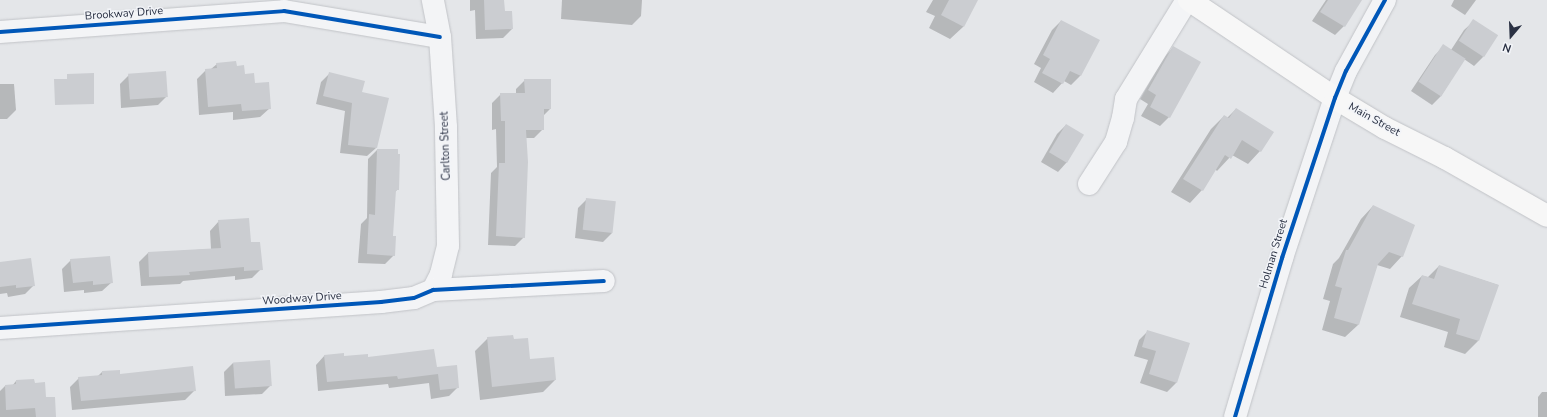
<!DOCTYPE html>
<html>
<head>
<meta charset="utf-8">
<style>
	body { margin:0 }
	#map { position:relative; width:1547px; height:417px; overflow:hidden; background:#e4e6e9; font-family:"Nunito Sans",sans-serif }
	div>[style] { position:absolute }
	.shadow>* { inset:0; background:#0003 }
	.building>* { inset:0; background:#cbcdd1; transform-origin:0 0 }
	.roads { filter:drop-shadow(0 0 1px #c1c3c7) drop-shadow(0 0 1px #c1c3c7) }
	.minor>* { height:22px; margin:-11px; padding:0 11px; transform-origin:11px; border-radius:11px; background:#f3f4f6 }
	.major>* { height:22px; margin:-11px; padding:0 11px; transform-origin:11px; border-radius:11px; background:#f7f7f7 }
	.cycleway>* { height:4px; margin:-2px; padding:0 2px; transform-origin:2px; border-radius:2px; background:#0057b8 }
	span { translate:-50% -50%; white-space:nowrap; text-align:center; line-height:1.15; -webkit-text-stroke:3px #f2f4f8; paint-order:stroke }
	.street-label { font-size:11px; color:#2a3143 }
	.north { position:absolute; left:1491px; top:16px; width:40px; height:40px; -webkit-text-stroke:3px #f2f4f8; paint-order:stroke; rotate:199deg; font-size:11px; font-weight:700; line-height:16px; text-align:center; color:#2a3143 }
	.north::after { content:''; display:block; margin:auto; width:14px; height:18px; background:#2a3143; clip-path:polygon(50% 0,100% 100%,50% 72%,0 100%) }
</style>
</head>
<body>
<div id="map">
	<div class="shadow">
		<div style="clip-path:polygon(470px 0,503px 0,504px 12px,512px 29px,503px 38px,476px 39px,475px 10px,470px 11px)"></div>
		<div style="clip-path:polygon(562px 0,642px 0,641px 16px,632px 25px,561px 19px)"></div>
		<div style="clip-path:polygon(933px 0,976px 0,963px 27px,950px 39px,929px 28px,935px 16px,926px 12px)"></div>
		<div style="clip-path:polygon(1326px 0,1361px 0,1344px 26px,1335px 35px,1312px 21px)"></div>
		<div style="clip-path:polygon(1454px 0,1476px 0,1465px 15px,1451px 6px)"></div>
		<div style="clip-path:polygon(1061px 21px,1098px 41px,1080px 76px,1071px 85px,1064px 81px,1053px 93px,1034px 82px,1041px 68px,1034px 64px,1052px 30px)"></div>
		<div style="clip-path:polygon(1474px 21px,1483px 57px,1474px 66px,1464px 59px,1441px 96px,1432px 105px,1411px 91px,1435px 55px,1444px 46px,1451px 50px,1464px 30px)"></div>
		<div style="clip-path:polygon(1173px 48px,1169px 117px,1160px 126px,1141px 116px,1148px 104px,1140px 99px,1164px 57px)"></div>
		<div style="clip-path:polygon(217px 64px,236px 67px,244px 75px,270px 108px,260px 117px,233px 120px,233px 112px,199px 115px,197px 79px,206px 70px,211px 69px)"></div>
		<div style="clip-path:polygon(330px 73px,361px 93px,376px 148px,367px 156px,340px 153px,345px 111px,316px 104px,321px 82px)"></div>
		<div style="clip-path:polygon(129px 75px,167px 96px,158px 105px,121px 108px,120px 84px)"></div>
		<div style="clip-path:polygon(525px 80px,550px 109px,543px 116px,543px 129px,534px 138px,526px 138px,524px 237px,515px 246px,488px 245px,491px 173px,497px 167px,496px 129px,492px 130px,492px 103px,501px 94px,516px 94px,516px 89px)"></div>
		<div style="clip-path:polygon(0 84px,14px 84px,16px 110px,7px 119px,0 119px)"></div>
		<div style="clip-path:polygon(1236px 109px,1260px 151px,1248px 164px,1232px 155px,1217px 171px,1215px 169px,1202px 190px,1190px 203px,1171px 192px,1211px 129px,1224px 116px,1227px 118px)"></div>
		<div style="clip-path:polygon(1066px 125px,1067px 162px,1058px 172px,1041px 162px,1057px 134px)"></div>
		<div style="clip-path:polygon(377px 150px,398px 189px,394px 193px,392px 237px,394px 255px,385px 264px,358px 263px,361px 224px,367px 218px,368px 159px)"></div>
		<div style="clip-path:polygon(587px 199px,612px 233px,603px 242px,575px 238px,578px 208px)"></div>
		<div style="clip-path:polygon(1373px 206px,1402px 256px,1390px 269px,1377px 265px,1358px 325px,1345px 337px,1322px 330px,1330px 301px,1323px 299px,1333px 264px,1339px 258px,1361px 219px)"></div>
		<div style="clip-path:polygon(219px 221px,250px 244px,261px 269px,252px 278px,235px 280px,235px 276px,183px 281px,180px 284px,141px 286px,139px 262px,148px 253px,211px 249px,210px 231px)"></div>
		<div style="clip-path:polygon(71px 260px,112px 282px,102px 291px,84px 293px,84px 290px,64px 292px,62px 269px)"></div>
		<div style="clip-path:polygon(0 263px,34px 285px,25px 294px,8px 297px,7px 293px,0 294px)"></div>
		<div style="clip-path:polygon(1439px 266px,1498px 285px,1478px 341px,1465px 354px,1444px 347px,1448px 332px,1400px 317px,1409px 288px,1422px 276px,1428px 277px)"></div>
		<div style="clip-path:polygon(1148px 331px,1189px 344px,1176px 383px,1167px 392px,1140px 383px,1148px 360px,1134px 356px,1139px 340px)"></div>
		<div style="clip-path:polygon(488px 338px,513px 340px,529px 360px,555px 380px,543px 392px,480px 400px,475px 351px)"></div>
		<div style="clip-path:polygon(325px 355px,367px 358px,436px 368px,458px 387px,449px 396px,431px 399px,429px 383px,389px 388px,388px 384px,318px 391px,316px 365px)"></div>
		<div style="clip-path:polygon(233px 363px,271px 385px,262px 394px,225px 396px,224px 372px)"></div>
		<div style="clip-path:polygon(102px 372px,119px 375px,194px 391px,185px 400px,72px 410px,70px 387px,79px 378px,98px 376px)"></div>
		<div style="clip-path:polygon(16px 381px,34px 384px,45px 398px,55px 417px,0 417px,0 391px,5px 386px,12px 386px)"></div>
		<div style="clip-path:polygon(1542px 392px,1547px 392px,1547px 417px,1538px 417px,1538px 397px)"></div>
	</div>
	<div class="building">
		<div style="clip-path:polygon(484px 0,504px 0,505px 11px,512px 11px,513px 29px,485px 30px)"></div>
		<div style="clip-path:polygon(949px 0,978px 0,964px 27px,941px 15px)"></div>
		<div style="clip-path:polygon(1328px 0,1362px 0,1345px 27px,1320px 12px)"></div>
		<div style="left:1473px;top:19px;width:30px;height:26px;rotate:33deg"></div>
		<div style="clip-path:polygon(1061px 20px,1100px 40px,1081px 76px,1070px 71px,1063px 84px,1042px 73px,1050px 59px,1043px 55px)"></div>
		<div style="left:1443px;top:44px;width:27px;height:45px;rotate:33deg"></div>
		<div style="clip-path:polygon(1173px 46px,1201px 62px,1170px 118px,1150px 107px,1156px 95px,1148px 90px)"></div>
		<div style="clip-path:polygon(236px 61px,237px 66px,244px 65px,245px 74px,254px 73px,255px 83px,269px 82px,271px 109px,242px 111px,241px 104px,208px 107px,205px 69px,217px 68px,216px 63px)"></div>
		<div style="left:166px;top:71px;width:26px;height:38px;rotate:86deg"></div>
		<div style="clip-path:polygon(329px 72px,365px 81px,362px 92px,389px 98px,377px 148px,348px 145px,352px 103px,323px 96px)"></div>
		<div style="clip-path:polygon(94px 73px,94px 104px,55px 105px,54px 79px,67px 79px,67px 74px)"></div>
		<div style="clip-path:polygon(524px 79px,551px 79px,551px 109px,544px 109px,544px 130px,526px 130px,528px 162px,525px 238px,496px 236px,499px 163px,505px 163px,505px 121px,501px 121px,500px 93px,525px 93px)"></div>
		<div style="clip-path:polygon(1236px 108px,1274px 132px,1261px 152px,1242px 140px,1231px 159px,1225px 155px,1203px 191px,1183px 179px,1224px 115px,1229px 118px)"></div>
		<div style="left:1066px;top:124px;width:21px;height:33px;rotate:31deg"></div>
		<div style="clip-path:polygon(377px 149px,398px 149px,398px 154px,400px 154px,399px 190px,396px 190px,393px 236px,396px 236px,395px 256px,367px 254px,369px 214px,375px 215px)"></div>
		<div style="left:586px;top:198px;width:30px;height:32px;rotate:6deg"></div>
		<div style="clip-path:polygon(1373px 205px,1415px 225px,1403px 257px,1389px 252px,1378px 264px,1359px 325px,1334px 318px,1342px 288px,1335px 286px,1346px 250px,1348px 250px)"></div>
		<div style="clip-path:polygon(249px 218px,251px 242px,260px 242px,263px 270px,244px 271px,244px 267px,189px 272px,190px 275px,149px 277px,148px 252px,221px 248px,218px 220px)"></div>
		<div style="clip-path:polygon(110px 256px,113px 283px,93px 285px,93px 281px,73px 283px,70px 259px)"></div>
		<div style="clip-path:polygon(31px 258px,35px 286px,16px 288px,16px 285px,0 287px,0 262px)"></div>
		<div style="clip-path:polygon(1439px 265px,1499px 285px,1479px 341px,1456px 334px,1460px 319px,1412px 304px,1422px 275px,1434px 279px)"></div>
		<div style="clip-path:polygon(1147px 330px,1190px 343px,1177px 383px,1149px 374px,1156px 351px,1142px 347px)"></div>
		<div style="clip-path:polygon(513px 335px,514px 339px,528px 338px,530px 359px,554px 357px,556px 380px,492px 387px,487px 337px)"></div>
		<div style="clip-path:polygon(434px 349px,437px 367px,457px 365px,459px 388px,440px 390px,438px 374px,398px 379px,397px 376px,327px 382px,324px 355px,344px 353px,344px 356px,368px 354px,368px 357px)"></div>
		<div style="left:270px;top:360px;width:26px;height:37px;rotate:86deg"></div>
		<div style="clip-path:polygon(193px 366px,196px 391px,81px 401px,78px 377px,102px 375px,102px 371px,120px 370px,120px 374px)"></div>
		<div style="clip-path:polygon(34px 379px,35px 383px,45px 382px,46px 397px,55px 397px,56px 417px,36px 417px,35px 408px,6px 410px,5px 385px,16px 384px,16px 380px)"></div>
	</div>
	<div class="roads">
		<div class="minor">
			<div style="left:0;top:32px;width:285px;rotate:-4.2deg"></div>
			<div style="left:284px;top:11px;width:158px;rotate:9.5deg"></div>
			<div style="left:1089px;top:184px;width:50px;rotate:-57.3deg"></div>
			<div style="left:1116px;top:142px;width:25px;rotate:-74deg"></div>
			<div style="left:1123px;top:118px;width:19px;rotate:-81deg"></div>
			<div style="left:1126px;top:99px;width:116px;rotate:-58.4deg"></div>
			<div style="left:433px;top:290px;width:18px;rotate:-63deg"></div>
			<div style="left:441px;top:274px;width:29px;rotate:-76deg"></div>
			<div style="left:448px;top:246px;width:119px;rotate:-91deg"></div>
			<div style="left:446px;top:127px;width:90px;rotate:-93.8deg"></div>
			<div style="left:440px;top:37px;width:38px;rotate:-101deg"></div>
			<div style="left:0;top:328px;width:382px;rotate:-3.9deg"></div>
			<div style="left:381px;top:302px;width:33px;rotate:-7deg"></div>
			<div style="left:414px;top:298px;width:21px;rotate:-23deg"></div>
			<div style="left:433px;top:290px;width:171px;rotate:-3deg"></div>
			<div style="left:1235px;top:417px;width:166px;rotate:-73.5deg"></div>
			<div style="left:1282px;top:258px;width:169px;rotate:-71.7deg"></div>
			<div style="left:1335px;top:98px;width:29px;rotate:-68deg"></div>
			<div style="left:1346px;top:71px;width:81px;rotate:-61.2deg"></div>
		</div>
		<div class="major">
			<div style="left:1189px;top:0;width:176px;rotate:33.9deg"></div>
			<div style="left:1335px;top:98px;width:58px;rotate:31deg"></div>
			<div style="left:1385px;top:128px;width:67px;rotate:26.6deg"></div>
			<div style="left:1445px;top:158px;width:117px;rotate:29.6deg"></div>
		</div>
	</div>
	<div class="cycleway">
		<div style="left:0;top:32px;width:285px;rotate:-4.2deg"></div>
		<div style="left:284px;top:11px;width:158px;rotate:9.5deg"></div>
		<div style="left:0;top:328px;width:382px;rotate:-3.9deg"></div>
		<div style="left:381px;top:302px;width:33px;rotate:-7deg"></div>
		<div style="left:414px;top:298px;width:21px;rotate:-23deg"></div>
		<div style="left:433px;top:290px;width:171px;rotate:-3deg"></div>
		<div style="left:1235px;top:417px;width:166px;rotate:-73.5deg"></div>
		<div style="left:1282px;top:258px;width:169px;rotate:-71.7deg"></div>
		<div style="left:1335px;top:98px;width:29px;rotate:-68deg"></div>
		<div style="left:1346px;top:71px;width:81px;rotate:-61.2deg"></div>
	</div>
	<div class="street-label">
		<span style="left:124px;top:14px;rotate:-4deg">Brookway Drive</span>
		<span style="left:1374px;top:120px;rotate:29deg">Main Street</span>
		<span style="left:446px;top:146px;rotate:-92deg">Carlton Street</span>
		<span style="left:1274px;top:254px;rotate:-73deg">Holman Street</span>
		<span style="left:302px;top:299px;rotate:-4deg">Woodway Drive</span>
	</div>
	<div class="north">N</div>
</div>
</body>
</html>
